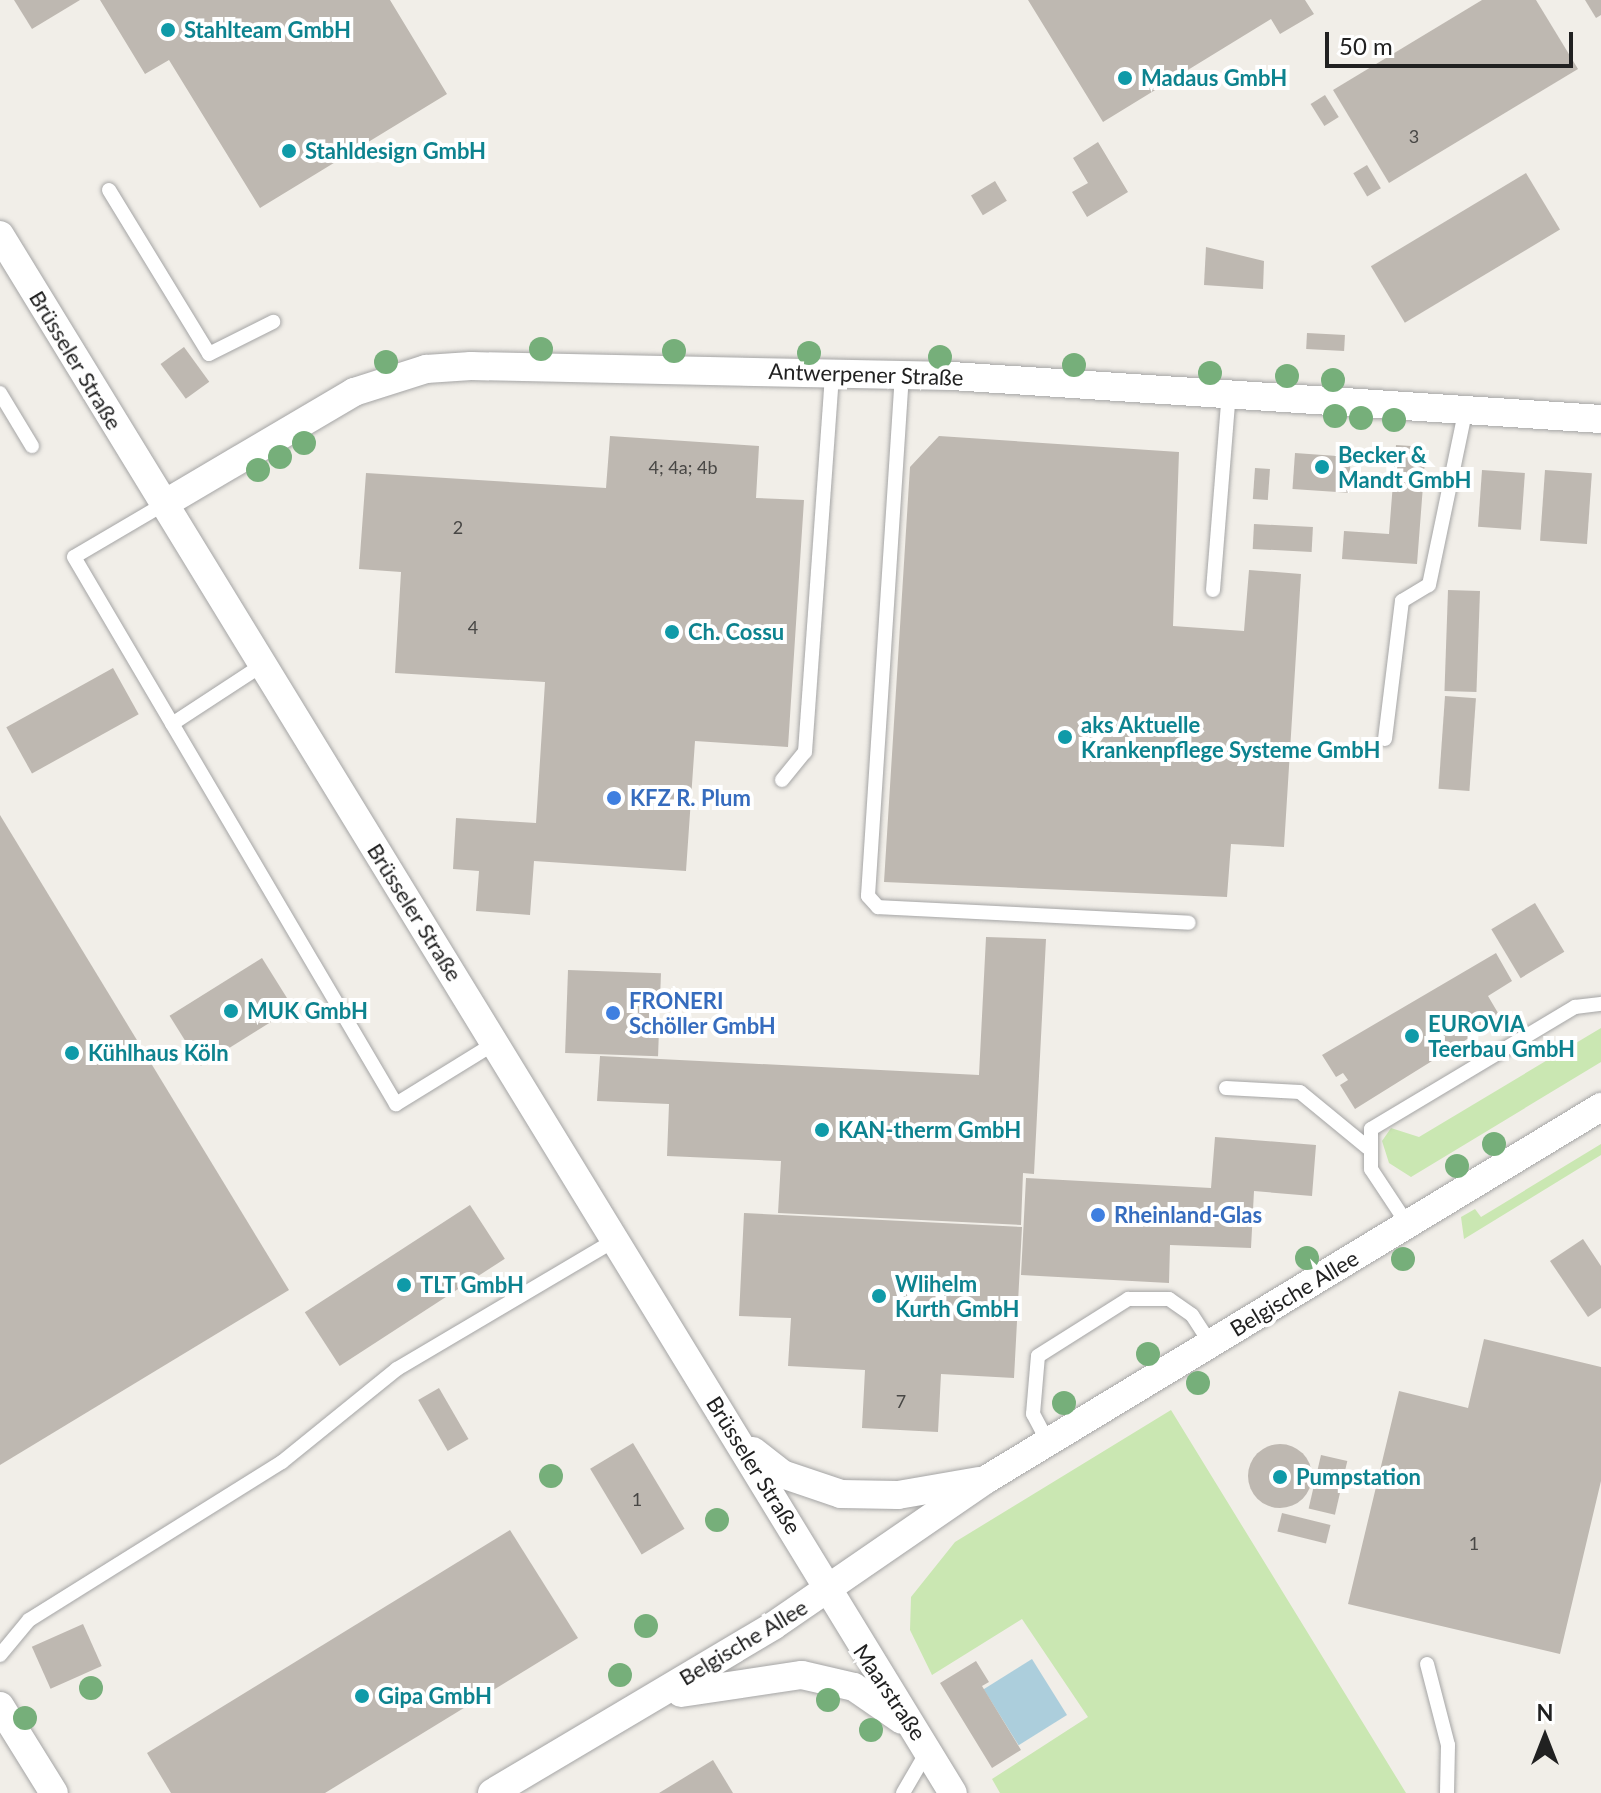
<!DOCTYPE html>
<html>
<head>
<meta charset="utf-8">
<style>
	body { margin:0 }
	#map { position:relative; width:1601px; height:1793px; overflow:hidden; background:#f1eee8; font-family:Lato,sans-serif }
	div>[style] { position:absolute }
	.grass>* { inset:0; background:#cae7b2 }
	.water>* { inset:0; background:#accedc; transform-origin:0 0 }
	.building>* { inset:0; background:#beb8b1; transform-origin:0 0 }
	.round { border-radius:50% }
	.roads { filter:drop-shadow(0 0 2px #a5a5a5) drop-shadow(0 0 2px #a5a5a5) }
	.lane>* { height:14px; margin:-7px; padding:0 7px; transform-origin:7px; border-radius:7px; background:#fff }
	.street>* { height:28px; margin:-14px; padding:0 14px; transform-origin:14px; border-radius:14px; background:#fff }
	.trees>* { width:24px; height:24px; margin:-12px; border-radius:50%; background:#76af7a }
	.dots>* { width:22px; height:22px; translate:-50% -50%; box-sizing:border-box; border:4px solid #fff; border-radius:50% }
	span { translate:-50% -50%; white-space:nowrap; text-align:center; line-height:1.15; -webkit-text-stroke:8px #fff; paint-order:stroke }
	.number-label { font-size:18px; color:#484745 }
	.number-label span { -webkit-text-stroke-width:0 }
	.culture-label { font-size:22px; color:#0d838f; font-weight:700 }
	.left { translate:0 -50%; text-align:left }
	.street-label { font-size:22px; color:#212121 }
	.shop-label { font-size:22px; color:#366cbe; font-weight:700 }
	.north { position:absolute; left:1505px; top:1697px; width:80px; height:80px; -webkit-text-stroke:6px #fff; paint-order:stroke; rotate:0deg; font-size:22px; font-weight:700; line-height:32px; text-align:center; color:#212121 }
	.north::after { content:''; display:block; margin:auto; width:28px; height:36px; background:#212121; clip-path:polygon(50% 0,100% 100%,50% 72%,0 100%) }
	.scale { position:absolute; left:1325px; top:32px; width:248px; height:36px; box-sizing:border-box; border:4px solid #212121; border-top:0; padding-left:10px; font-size:24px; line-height:28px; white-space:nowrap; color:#212121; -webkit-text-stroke:6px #fff; paint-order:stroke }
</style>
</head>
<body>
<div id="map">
	<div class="grass">
		<div style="clip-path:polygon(1601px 1028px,1601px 1062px,1411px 1177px,1389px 1163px,1382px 1141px,1391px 1128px,1419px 1137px)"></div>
		<div style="clip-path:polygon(1601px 1144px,1601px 1155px,1464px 1239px,1461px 1217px,1475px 1209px,1481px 1217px)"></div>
		<div style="clip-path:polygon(1171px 1410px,1406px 1793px,1000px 1793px,992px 1779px,1088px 1717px,1022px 1619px,932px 1675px,910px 1630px,911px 1597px,955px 1542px)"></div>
	</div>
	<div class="water">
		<div style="left:1032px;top:1659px;width:66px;height:57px;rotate:58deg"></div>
	</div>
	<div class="building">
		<div style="clip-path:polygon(14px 0,80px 0,32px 29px)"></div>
		<div style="clip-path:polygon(100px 0,390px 0,447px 94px,260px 208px,169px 60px,145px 74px)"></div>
		<div style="clip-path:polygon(1028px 0,1305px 0,1314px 14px,1280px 34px,1271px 19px,1103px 122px)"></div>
		<div style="clip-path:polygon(1482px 0,1536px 0,1578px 69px,1389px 183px,1333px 90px)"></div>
		<div style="clip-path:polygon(1585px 0,1601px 0,1601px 15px,1596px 18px)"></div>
		<div style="left:1325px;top:95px;width:26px;height:17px;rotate:58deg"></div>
		<div style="clip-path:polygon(1098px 142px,1128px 192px,1087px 217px,1072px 192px,1088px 183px,1073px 158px)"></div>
		<div style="left:1367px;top:165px;width:27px;height:16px;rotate:59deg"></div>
		<div style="left:1526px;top:173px;width:66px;height:181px;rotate:59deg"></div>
		<div style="left:995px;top:181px;width:23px;height:28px;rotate:59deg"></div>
		<div style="clip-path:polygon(1206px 247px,1264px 261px,1263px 289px,1204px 285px)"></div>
		<div style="left:1307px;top:333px;width:38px;height:16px;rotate:3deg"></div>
		<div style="left:184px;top:347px;width:43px;height:29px;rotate:54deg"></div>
		<div style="clip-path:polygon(610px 436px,759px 446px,756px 498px,804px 500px,788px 747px,695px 741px,686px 871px,534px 861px,530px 915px,476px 911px,479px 871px,453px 869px,456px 818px,536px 823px,545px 682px,395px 673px,401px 572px,359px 569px,366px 473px,606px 488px)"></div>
		<div style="clip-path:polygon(939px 436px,1179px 452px,1173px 626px,1244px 631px,1249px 570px,1301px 574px,1284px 847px,1231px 844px,1227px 897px,884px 882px,910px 467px)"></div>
		<div style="clip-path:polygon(1396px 445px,1426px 447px,1417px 564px,1342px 559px,1344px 531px,1389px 534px)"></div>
		<div style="left:1295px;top:453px;width:56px;height:36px;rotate:4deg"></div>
		<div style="left:1255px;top:468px;width:15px;height:31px;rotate:4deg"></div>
		<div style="left:1482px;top:470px;width:43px;height:57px;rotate:4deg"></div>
		<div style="left:1545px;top:470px;width:47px;height:71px;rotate:4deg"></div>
		<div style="left:1254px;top:524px;width:59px;height:25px;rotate:3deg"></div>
		<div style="left:1448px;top:590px;width:32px;height:101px;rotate:2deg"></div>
		<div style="left:113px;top:668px;width:53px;height:122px;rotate:61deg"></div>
		<div style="left:1445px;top:696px;width:31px;height:93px;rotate:4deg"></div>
		<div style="clip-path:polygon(0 815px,289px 1290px,0 1465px)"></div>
		<div style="left:1535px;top:903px;width:57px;height:51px;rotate:59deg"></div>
		<div style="clip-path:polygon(986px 937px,1046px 939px,1034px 1174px,1023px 1173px,1021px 1225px,778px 1213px,781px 1161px,667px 1156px,669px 1104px,597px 1101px,600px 1056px,979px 1075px)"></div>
		<div style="clip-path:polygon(1496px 953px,1512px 981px,1488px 996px,1501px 1018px,1355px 1109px,1340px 1085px,1348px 1080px,1343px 1073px,1336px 1077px,1322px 1055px)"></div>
		<div style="left:262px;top:958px;width:59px;height:109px;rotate:58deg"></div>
		<div style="left:568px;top:970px;width:93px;height:83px;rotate:2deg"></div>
		<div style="clip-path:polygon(1215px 1137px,1316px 1145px,1312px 1196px,1254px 1191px,1251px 1248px,1170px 1245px,1169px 1283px,1021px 1275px,1026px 1178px,1211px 1188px)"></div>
		<div style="left:470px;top:1205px;width:64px;height:197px;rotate:57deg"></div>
		<div style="clip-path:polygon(744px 1213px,1022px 1227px,1014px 1378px,941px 1374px,938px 1432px,862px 1428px,865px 1370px,788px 1366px,791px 1318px,739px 1316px)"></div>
		<div style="clip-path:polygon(1583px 1239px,1601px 1266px,1601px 1308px,1588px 1317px,1550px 1261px)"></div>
		<div style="clip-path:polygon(1484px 1339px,1601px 1367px,1601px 1481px,1560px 1654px,1348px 1604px,1399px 1391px,1468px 1408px)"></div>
		<div style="left:439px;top:1388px;width:59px;height:24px;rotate:60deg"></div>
		<div style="left:633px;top:1443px;width:100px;height:50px;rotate:59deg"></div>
		<div class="round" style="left:1248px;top:1444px;width:64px;height:64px"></div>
		<div style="left:1321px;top:1455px;width:27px;height:55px;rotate:13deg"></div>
		<div style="left:1282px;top:1513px;width:50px;height:19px;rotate:14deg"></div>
		<div style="clip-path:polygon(510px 1530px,578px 1638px,325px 1793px,171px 1793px,147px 1753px)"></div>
		<div style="left:83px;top:1624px;width:46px;height:56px;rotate:66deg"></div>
		<div style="clip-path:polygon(976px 1661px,989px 1682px,982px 1686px,1021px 1750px,992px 1768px,940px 1683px)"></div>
		<div style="clip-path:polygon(713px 1760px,733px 1793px,659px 1793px)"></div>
	</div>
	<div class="roads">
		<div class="lane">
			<div style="left:109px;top:190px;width:192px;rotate:58.6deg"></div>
			<div style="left:209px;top:354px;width:72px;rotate:-26.6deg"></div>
			<div style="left:902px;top:374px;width:523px;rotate:93.73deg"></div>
			<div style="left:868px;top:896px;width:15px;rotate:48deg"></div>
			<div style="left:878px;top:907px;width:311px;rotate:2.9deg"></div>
			<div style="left:0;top:393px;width:62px;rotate:58.9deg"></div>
			<div style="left:164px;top:504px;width:104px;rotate:149.5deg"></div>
			<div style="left:74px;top:557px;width:635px;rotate:59.52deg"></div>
			<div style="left:396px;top:1104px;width:116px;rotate:-31.6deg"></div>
			<div style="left:1213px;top:590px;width:198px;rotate:-85.4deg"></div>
			<div style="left:172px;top:724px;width:108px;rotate:-33.2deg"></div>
			<div style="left:1385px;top:739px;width:139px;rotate:-83deg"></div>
			<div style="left:1402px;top:601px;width:31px;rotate:-31deg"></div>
			<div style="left:1429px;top:585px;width:181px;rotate:-78.2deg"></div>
			<div style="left:782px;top:780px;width:36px;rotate:-51deg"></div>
			<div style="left:805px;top:752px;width:381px;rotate:-85.9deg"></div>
			<div style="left:1226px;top:1088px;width:74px;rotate:3.1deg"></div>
			<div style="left:1300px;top:1092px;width:87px;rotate:39.4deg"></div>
			<div style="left:1408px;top:1225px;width:67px;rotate:-123.5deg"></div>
			<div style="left:1371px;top:1169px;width:40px;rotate:-90deg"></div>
			<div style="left:1371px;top:1129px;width:238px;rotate:-30.9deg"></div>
			<div style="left:1575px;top:1007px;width:26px;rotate:-7deg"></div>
			<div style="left:1048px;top:1442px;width:32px;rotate:-118deg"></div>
			<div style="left:1033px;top:1414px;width:58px;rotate:-85.1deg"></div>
			<div style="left:1038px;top:1356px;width:107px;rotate:-32.3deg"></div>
			<div style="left:1128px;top:1299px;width:41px"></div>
			<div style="left:1169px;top:1299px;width:28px;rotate:35deg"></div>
			<div style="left:1192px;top:1315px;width:35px;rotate:57deg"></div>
			<div style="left:0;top:1655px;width:45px;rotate:-50.4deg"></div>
			<div style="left:29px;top:1620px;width:298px;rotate:-32deg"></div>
			<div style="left:282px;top:1462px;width:148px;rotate:-39deg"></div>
			<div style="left:397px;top:1369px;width:253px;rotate:-30.6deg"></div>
			<div style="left:1427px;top:1664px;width:84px;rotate:75.5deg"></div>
			<div style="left:1448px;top:1745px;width:48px;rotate:91.2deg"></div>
			<div style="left:903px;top:1793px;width:50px;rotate:-59.8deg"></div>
		</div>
		<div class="street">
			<div style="left:0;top:235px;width:1826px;rotate:58.55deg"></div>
			<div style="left:164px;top:504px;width:221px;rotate:-30.5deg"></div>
			<div style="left:354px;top:392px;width:76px;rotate:-17.7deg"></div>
			<div style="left:426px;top:369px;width:45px;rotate:-3.8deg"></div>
			<div style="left:471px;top:366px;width:481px;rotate:1.2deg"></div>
			<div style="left:952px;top:376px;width:650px;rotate:3.79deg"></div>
			<div style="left:753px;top:1451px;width:37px;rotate:38deg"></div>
			<div style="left:782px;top:1474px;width:62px;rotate:18.7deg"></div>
			<div style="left:841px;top:1494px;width:57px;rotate:1deg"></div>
			<div style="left:898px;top:1495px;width:82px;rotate:-9.8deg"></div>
			<div style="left:681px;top:1693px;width:122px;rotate:-8.5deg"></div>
			<div style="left:802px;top:1675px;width:53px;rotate:13deg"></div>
			<div style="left:854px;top:1687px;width:58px;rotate:34.5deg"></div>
			<div style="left:0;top:1706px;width:102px;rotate:58.2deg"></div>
			<div style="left:492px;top:1793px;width:327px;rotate:-30.7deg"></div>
			<div style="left:773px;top:1626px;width:260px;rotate:-34.5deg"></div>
			<div style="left:987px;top:1479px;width:718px;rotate:-31.21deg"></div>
		</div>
	</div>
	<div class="trees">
		<div style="left:541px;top:349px"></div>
		<div style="left:674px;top:351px"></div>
		<div style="left:809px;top:353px"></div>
		<div style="left:940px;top:357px"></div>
		<div style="left:386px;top:362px"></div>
		<div style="left:1074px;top:365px"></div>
		<div style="left:1210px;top:373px"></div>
		<div style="left:1287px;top:376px"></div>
		<div style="left:1333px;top:380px"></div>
		<div style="left:1335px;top:416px"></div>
		<div style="left:1361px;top:418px"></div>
		<div style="left:1394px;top:420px"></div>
		<div style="left:304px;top:443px"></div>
		<div style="left:280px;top:457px"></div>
		<div style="left:258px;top:470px"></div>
		<div style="left:1494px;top:1144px"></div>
		<div style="left:1457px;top:1166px"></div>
		<div style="left:1307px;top:1258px"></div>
		<div style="left:1403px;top:1259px"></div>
		<div style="left:1148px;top:1354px"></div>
		<div style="left:1198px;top:1383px"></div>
		<div style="left:1064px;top:1403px"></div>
		<div style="left:551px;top:1476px"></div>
		<div style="left:717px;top:1520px"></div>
		<div style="left:646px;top:1626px"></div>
		<div style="left:620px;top:1675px"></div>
		<div style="left:91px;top:1688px"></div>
		<div style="left:828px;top:1700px"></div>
		<div style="left:25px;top:1718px"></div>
		<div style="left:871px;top:1730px"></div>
	</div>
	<div class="dots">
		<div style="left:168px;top:30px;background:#0f9aa8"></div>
		<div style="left:1125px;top:78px;background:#0f9aa8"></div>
		<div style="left:289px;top:151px;background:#0f9aa8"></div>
		<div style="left:1322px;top:467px;background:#0f9aa8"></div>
		<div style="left:672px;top:632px;background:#0f9aa8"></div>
		<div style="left:1065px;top:737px;background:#0f9aa8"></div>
		<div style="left:614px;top:798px;background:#3f7fe0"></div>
		<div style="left:231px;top:1011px;background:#0f9aa8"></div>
		<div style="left:613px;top:1013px;background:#3f7fe0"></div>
		<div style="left:1412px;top:1036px;background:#0f9aa8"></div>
		<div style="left:72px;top:1053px;background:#0f9aa8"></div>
		<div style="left:822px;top:1130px;background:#0f9aa8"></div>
		<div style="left:1098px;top:1215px;background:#3f7fe0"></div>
		<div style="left:404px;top:1285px;background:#0f9aa8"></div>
		<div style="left:879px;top:1296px;background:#0f9aa8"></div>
		<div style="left:1280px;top:1477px;background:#0f9aa8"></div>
		<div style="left:362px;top:1696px;background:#0f9aa8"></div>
	</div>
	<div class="number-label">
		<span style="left:1414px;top:136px">3</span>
		<span style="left:683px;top:467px">4; 4a; 4b</span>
		<span style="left:458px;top:527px">2</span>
		<span style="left:473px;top:627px">4</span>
		<span style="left:901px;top:1401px">7</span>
		<span style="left:637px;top:1499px">1</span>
		<span style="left:1474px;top:1543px">1</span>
	</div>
	<div class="culture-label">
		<span class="left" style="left:184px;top:30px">Stahlteam GmbH</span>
		<span class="left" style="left:1141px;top:78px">Madaus GmbH</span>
		<span class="left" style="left:305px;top:151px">Stahldesign GmbH</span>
		<span class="left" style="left:1338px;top:467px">Becker &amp;<br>Mandt GmbH</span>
		<span class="left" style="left:688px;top:632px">Ch. Cossu</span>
		<span class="left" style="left:1081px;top:737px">aks Aktuelle<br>Krankenpflege Systeme GmbH</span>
		<span class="left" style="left:247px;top:1011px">MUK GmbH</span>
		<span class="left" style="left:1428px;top:1036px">EUROVIA<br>Teerbau GmbH</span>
		<span class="left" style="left:88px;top:1053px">Kühlhaus Köln</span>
		<span class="left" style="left:838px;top:1130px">KAN-therm GmbH</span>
		<span class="left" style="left:895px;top:1296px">Wlihelm<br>Kurth GmbH</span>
		<span class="left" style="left:420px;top:1285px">TLT GmbH</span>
		<span class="left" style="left:1296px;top:1477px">Pumpstation</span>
		<span class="left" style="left:378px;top:1696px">Gipa GmbH</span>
	</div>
	<div class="street-label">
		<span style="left:76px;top:360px;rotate:59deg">Brüsseler Straße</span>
		<span style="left:866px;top:374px;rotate:2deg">Antwerpener Straße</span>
		<span style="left:415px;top:912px;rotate:58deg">Brüsseler Straße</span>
		<span style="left:1294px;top:1293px;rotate:-31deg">Belgische Allee</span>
		<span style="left:754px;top:1465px;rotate:58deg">Brüsseler Straße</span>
		<span style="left:743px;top:1642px;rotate:-31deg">Belgische Allee</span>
		<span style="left:890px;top:1692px;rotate:56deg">Maarstraße</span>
	</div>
	<div class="shop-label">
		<span class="left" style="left:630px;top:798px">KFZ R. Plum</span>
		<span class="left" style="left:629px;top:1013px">FRONERI<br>Schöller GmbH</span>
		<span class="left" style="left:1114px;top:1215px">Rheinland-Glas</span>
	</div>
	<div class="north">N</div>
	<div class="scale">50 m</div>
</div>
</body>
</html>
